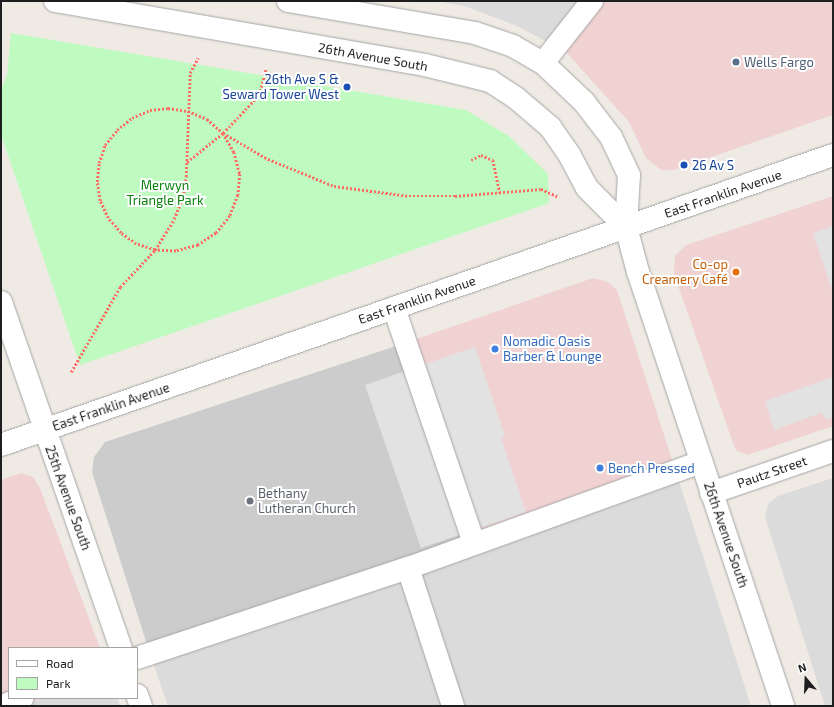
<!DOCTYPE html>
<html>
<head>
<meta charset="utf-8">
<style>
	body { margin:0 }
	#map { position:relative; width:834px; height:707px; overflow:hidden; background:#efebe4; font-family:"Exo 2",sans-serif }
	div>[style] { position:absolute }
	.residential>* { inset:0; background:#dcdbdb }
	.commercial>* { inset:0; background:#f1d2d2 }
	.religious>* { inset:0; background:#ccc }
	.park>* { inset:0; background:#bffbc0 }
	.parking>* { inset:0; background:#e2e2e2 }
	.path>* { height:2.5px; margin-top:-1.25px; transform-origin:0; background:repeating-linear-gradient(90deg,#ff6d65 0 2px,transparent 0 4px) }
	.roads { filter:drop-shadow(0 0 1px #a5a5a5) drop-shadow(0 0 1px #a5a5a5) }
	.minor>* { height:22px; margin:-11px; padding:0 11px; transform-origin:11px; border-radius:11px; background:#fff }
	.dots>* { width:11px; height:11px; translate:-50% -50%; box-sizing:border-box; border:2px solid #fff; border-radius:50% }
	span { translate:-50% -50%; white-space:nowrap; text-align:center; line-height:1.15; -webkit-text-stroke:4px #fff; paint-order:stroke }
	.street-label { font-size:13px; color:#1e1e1e }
	.service-label { font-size:13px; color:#4e5e75 }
	.left { translate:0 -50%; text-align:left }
	.transit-label { font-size:13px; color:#164399 }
	.right { translate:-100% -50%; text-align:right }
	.park-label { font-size:13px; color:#07810b }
	.food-label { font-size:13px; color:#c56008 }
	.shop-label { font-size:13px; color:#366cbe }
	.worship-label { font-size:13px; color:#5b616d }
	.frame { position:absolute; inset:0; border:2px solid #1e1e1e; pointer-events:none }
	.legend { position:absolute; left:8px; top:647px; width:130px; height:52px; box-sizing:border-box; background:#fff; border:1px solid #a5a5a5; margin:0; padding:5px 7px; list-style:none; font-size:12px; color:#1e1e1e }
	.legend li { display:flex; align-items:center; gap:8px; height:20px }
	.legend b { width:20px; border:1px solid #a5a5a5 }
	.north { position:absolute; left:786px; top:659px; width:40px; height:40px; -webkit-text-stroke:3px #fff; paint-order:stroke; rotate:341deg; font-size:11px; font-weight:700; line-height:16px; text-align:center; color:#1e1e1e }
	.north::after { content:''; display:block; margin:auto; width:14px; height:18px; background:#1e1e1e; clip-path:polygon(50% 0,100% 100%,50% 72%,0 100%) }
</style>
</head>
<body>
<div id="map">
	<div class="residential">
		<div style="clip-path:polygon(436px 1px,605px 1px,566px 52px,517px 26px,464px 6px)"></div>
		<div style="clip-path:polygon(678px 478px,751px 706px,168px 706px,151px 657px)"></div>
		<div style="clip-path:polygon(833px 478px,833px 706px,825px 706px,765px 517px,768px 504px,778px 496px)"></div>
		<div style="clip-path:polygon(43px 698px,117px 698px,120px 706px,18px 706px)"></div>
	</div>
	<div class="commercial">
		<div style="clip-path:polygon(605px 1px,833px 1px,833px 115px,674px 170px,661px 170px,646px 158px,629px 122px,566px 52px)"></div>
		<div style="clip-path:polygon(833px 196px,833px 426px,748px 455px,737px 451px,734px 446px,674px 274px,675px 256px,686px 245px)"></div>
		<div style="clip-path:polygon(593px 278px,608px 282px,617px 290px,678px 478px,470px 552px,399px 345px)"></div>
		<div style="clip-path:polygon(21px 473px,33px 477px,40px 488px,100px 648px,9px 648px,9px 698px,43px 698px,18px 706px,1px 706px,1px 480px)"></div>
	</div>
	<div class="religious">
		<div style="clip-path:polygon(399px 345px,470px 552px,151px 657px,92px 472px,94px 457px,105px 442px)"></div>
	</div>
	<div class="park">
		<div style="clip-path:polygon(11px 33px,466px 110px,510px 137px,548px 174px,549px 203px,80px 365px,1px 135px,1px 90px,7px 75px)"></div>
	</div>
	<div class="parking">
		<div style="clip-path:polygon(833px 226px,833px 293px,813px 233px)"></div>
		<div style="clip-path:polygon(475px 347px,505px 436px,501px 438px,526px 512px,421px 548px,365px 385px)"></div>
		<div style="clip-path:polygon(833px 377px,833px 418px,827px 420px,821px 413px,774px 430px,765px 401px)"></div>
	</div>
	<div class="path">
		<div style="left:223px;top:133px;width:22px;rotate:60deg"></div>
		<div style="left:234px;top:152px;width:23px;rotate:75deg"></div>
		<div style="left:240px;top:174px;width:21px;rotate:95deg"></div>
		<div style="left:238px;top:195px;width:22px;rotate:111deg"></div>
		<div style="left:230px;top:216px;width:22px;rotate:129deg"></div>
		<div style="left:216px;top:233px;width:22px;rotate:146deg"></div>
		<div style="left:198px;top:245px;width:23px;rotate:165deg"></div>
		<div style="left:176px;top:251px;width:21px;rotate:-177deg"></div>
		<div style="left:155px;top:250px;width:20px;rotate:-162deg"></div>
		<div style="left:136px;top:244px;width:19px;rotate:-144deg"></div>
		<div style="left:121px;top:233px;width:20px;rotate:-131deg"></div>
		<div style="left:108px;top:218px;width:19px;rotate:-115deg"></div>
		<div style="left:100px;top:201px;width:19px;rotate:-99deg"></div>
		<div style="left:97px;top:182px;width:19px;rotate:-84deg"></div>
		<div style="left:99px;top:163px;width:19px;rotate:-72deg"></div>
		<div style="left:105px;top:145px;width:19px;rotate:-51deg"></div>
		<div style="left:117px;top:130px;width:19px;rotate:-39deg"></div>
		<div style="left:132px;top:118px;width:20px;rotate:-24deg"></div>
		<div style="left:150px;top:110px;width:18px;rotate:-6deg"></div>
		<div style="left:168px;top:108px;width:20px;rotate:9deg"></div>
		<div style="left:188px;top:111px;width:21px;rotate:23deg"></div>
		<div style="left:207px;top:119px;width:21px;rotate:41deg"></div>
		<div style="left:223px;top:133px;width:52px;rotate:30deg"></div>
		<div style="left:268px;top:159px;width:71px;rotate:22.2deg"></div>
		<div style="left:334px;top:186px;width:76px;rotate:7.6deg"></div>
		<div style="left:409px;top:196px;width:46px"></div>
		<div style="left:455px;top:196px;width:86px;rotate:-4.7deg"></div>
		<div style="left:541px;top:189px;width:20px;rotate:24deg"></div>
		<div style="left:471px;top:160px;width:11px;rotate:-27deg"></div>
		<div style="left:481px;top:155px;width:13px;rotate:23deg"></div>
		<div style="left:493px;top:160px;width:34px;rotate:78deg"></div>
		<div style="left:187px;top:162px;width:46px;rotate:-38.9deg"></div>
		<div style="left:223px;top:133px;width:52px;rotate:-46.5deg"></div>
		<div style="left:259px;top:95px;width:27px;rotate:-75deg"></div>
		<div style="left:71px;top:372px;width:98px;rotate:-60deg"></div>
		<div style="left:120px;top:287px;width:51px;rotate:-46.6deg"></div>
		<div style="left:155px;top:250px;width:36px;rotate:-58deg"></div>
		<div style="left:174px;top:219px;width:24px;rotate:-68deg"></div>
		<div style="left:183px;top:197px;width:20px;rotate:-81deg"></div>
		<div style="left:186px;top:177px;width:104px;rotate:-87.8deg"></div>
		<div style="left:190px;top:73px;width:17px;rotate:-62deg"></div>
	</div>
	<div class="roads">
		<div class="minor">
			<div style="left:55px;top:1px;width:375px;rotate:9.8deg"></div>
			<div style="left:425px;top:65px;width:67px;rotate:13.8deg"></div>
			<div style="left:490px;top:81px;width:31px;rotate:33deg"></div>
			<div style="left:516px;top:98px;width:45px;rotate:40.5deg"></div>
			<div style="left:550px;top:127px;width:35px;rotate:55deg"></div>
			<div style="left:570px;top:156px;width:36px;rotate:62deg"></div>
			<div style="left:587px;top:188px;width:55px;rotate:45deg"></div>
			<div style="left:288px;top:1px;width:190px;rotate:9.7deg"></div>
			<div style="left:475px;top:33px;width:40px;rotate:18.9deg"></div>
			<div style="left:513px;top:46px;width:34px;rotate:30deg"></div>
			<div style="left:543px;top:63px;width:57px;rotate:43.6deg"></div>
			<div style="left:584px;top:102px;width:44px;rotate:52.4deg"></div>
			<div style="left:611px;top:137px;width:42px;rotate:64.7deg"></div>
			<div style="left:629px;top:175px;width:52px;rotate:93.3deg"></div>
			<div style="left:626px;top:227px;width:47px;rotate:75.1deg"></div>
			<div style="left:638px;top:272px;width:458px;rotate:71.5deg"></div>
			<div style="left:543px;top:63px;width:79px;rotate:-51.7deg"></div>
			<div style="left:1px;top:302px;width:366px;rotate:70.9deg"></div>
			<div style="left:394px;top:308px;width:248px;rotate:71.2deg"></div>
			<div style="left:1px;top:445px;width:881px;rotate:-19.22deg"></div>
			<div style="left:711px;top:493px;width:129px;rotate:-19deg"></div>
			<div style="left:408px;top:568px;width:145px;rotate:71.9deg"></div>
			<div style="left:137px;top:658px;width:286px;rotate:-18.4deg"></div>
			<div style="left:408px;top:568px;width:312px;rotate:-19.9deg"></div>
			<div style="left:137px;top:695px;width:12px;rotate:70deg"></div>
			<div style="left:2px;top:706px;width:22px;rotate:-21deg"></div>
		</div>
	</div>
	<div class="dots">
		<div style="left:736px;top:62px;background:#5c6f8a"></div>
		<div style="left:347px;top:87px;background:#1a4fb4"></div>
		<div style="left:684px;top:165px;background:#1a4fb4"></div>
		<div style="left:736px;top:272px;background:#e8710a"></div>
		<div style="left:495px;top:349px;background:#3f7fe0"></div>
		<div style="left:600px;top:468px;background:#3f7fe0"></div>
		<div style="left:250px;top:501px;background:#6b7280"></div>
	</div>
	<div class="street-label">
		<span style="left:373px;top:57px;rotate:10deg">26th Avenue South</span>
		<span style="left:723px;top:194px;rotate:-19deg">East Franklin Avenue</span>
		<span style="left:417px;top:300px;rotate:-19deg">East Franklin Avenue</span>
		<span style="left:111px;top:407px;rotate:-19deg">East Franklin Avenue</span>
		<span style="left:772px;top:472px;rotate:-19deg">Pautz Street</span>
		<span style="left:68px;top:498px;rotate:70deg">25th Avenue South</span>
		<span style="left:726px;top:535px;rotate:71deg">26th Avenue South</span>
	</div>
	<div class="service-label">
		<span class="left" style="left:744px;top:62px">Wells Fargo</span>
	</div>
	<div class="transit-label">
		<span class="right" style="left:339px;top:87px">26th Ave S &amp;<br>Seward Tower West</span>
		<span class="left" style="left:692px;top:165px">26 Av S</span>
	</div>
	<div class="park-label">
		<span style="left:165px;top:193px">Merwyn<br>Triangle Park</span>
	</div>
	<div class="food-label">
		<span class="right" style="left:728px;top:272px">Co-op<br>Creamery Café</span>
	</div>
	<div class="shop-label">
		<span class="left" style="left:503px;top:349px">Nomadic Oasis<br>Barber &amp; Lounge</span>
		<span class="left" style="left:608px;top:468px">Bench Pressed</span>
	</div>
	<div class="worship-label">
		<span class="left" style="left:258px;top:501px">Bethany<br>Lutheran Church</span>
	</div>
	<div class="frame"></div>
	<ul class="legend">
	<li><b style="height:5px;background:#fff"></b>Road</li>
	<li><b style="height:11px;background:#bffbc0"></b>Park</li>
	</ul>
	<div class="north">N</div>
</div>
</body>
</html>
